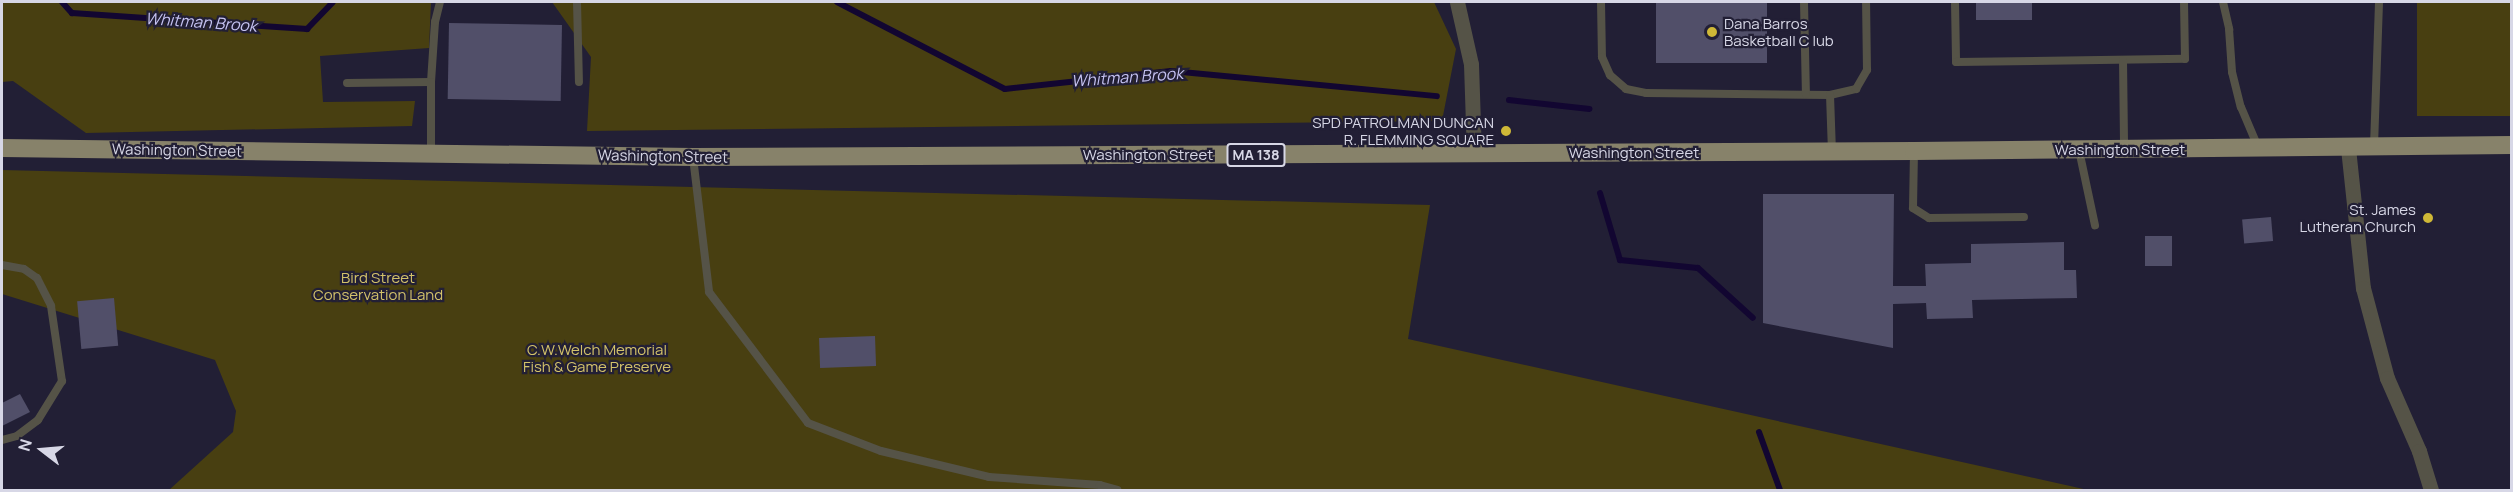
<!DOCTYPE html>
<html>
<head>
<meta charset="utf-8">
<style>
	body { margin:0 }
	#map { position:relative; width:2513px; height:492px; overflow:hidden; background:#221f35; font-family:Manrope,sans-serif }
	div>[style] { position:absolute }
	.green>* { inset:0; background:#483f11; transform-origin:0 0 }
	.stream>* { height:6px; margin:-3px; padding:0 3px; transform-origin:3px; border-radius:3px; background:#120631 }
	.building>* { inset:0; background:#514f69; transform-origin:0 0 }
	.lane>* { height:8px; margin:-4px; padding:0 4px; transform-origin:4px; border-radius:4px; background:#555347 }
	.street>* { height:15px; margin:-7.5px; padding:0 7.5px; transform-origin:7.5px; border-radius:7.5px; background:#555347 }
	.primary>* { height:18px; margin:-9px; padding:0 9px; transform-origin:9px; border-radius:9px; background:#87826a }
	.dots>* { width:16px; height:16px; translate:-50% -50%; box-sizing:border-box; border:3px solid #221f35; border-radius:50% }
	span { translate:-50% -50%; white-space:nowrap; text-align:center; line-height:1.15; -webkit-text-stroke:4.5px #221f35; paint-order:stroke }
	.shield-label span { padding:2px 4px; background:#221f35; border:2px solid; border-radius:4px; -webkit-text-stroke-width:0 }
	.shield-label { font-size:14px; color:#d7d7e6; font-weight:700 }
	.poi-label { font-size:15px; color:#d7d7e6 }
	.left { translate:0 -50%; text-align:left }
	.right { translate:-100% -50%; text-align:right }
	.street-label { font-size:15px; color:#d7d7e6 }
	.park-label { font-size:15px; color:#d3c26a }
	.water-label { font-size:16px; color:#c6c3f2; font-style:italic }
	.frame { position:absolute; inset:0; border:3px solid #d7d7e6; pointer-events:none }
	.north { position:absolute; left:12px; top:420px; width:60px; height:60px; -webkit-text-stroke:4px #221f35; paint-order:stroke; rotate:286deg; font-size:16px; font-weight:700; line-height:24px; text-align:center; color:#d7d7e6 }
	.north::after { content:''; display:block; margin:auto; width:21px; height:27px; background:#d7d7e6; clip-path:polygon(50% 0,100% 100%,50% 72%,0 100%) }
</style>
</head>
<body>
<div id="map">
	<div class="green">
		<div style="clip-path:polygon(2px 2px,431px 2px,429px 48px,320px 56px,323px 102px,415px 101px,412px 126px,86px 133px,13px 81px,2px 82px)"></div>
		<div style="clip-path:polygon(552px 2px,1434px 2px,1456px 49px,1442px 121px,587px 131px,591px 57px)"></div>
		<div style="left:2417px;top:2px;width:94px;height:114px"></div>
		<div style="clip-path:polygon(2px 170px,1430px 205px,1408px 339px,2088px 490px,169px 490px,233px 432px,236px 411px,215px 360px,2px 294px)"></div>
	</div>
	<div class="stream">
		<div style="left:62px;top:2px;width:15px;rotate:48deg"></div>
		<div style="left:72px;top:13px;width:236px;rotate:3.9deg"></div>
		<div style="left:307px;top:29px;width:37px;rotate:-46deg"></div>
		<div style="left:837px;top:2px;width:189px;rotate:27.4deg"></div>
		<div style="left:1005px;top:89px;width:167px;rotate:-6.2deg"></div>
		<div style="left:1171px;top:71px;width:267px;rotate:5.4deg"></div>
		<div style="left:1509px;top:100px;width:81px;rotate:6.4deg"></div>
		<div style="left:1600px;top:193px;width:70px;rotate:73.4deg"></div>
		<div style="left:1620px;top:260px;width:78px;rotate:5.9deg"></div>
		<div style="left:1698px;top:268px;width:74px;rotate:42.3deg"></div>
		<div style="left:1759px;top:432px;width:62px;rotate:70.1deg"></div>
	</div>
	<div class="building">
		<div style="left:1656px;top:2px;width:111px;height:61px"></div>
		<div style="left:1976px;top:2px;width:56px;height:18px"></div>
		<div style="left:449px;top:23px;width:113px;height:76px;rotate:1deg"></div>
		<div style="clip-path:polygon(1763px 194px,1894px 194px,1893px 286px,1926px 286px,1925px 264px,1971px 263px,1971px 244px,2064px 242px,2064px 270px,2076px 270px,2077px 298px,1972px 300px,1973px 318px,1927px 319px,1926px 303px,1893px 304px,1893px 348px,1763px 323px)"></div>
		<div style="left:2271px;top:217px;width:24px;height:29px;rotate:85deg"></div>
		<div style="left:2172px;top:236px;width:30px;height:27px;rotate:90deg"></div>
		<div style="left:114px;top:298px;width:48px;height:37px;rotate:85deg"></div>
		<div style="left:875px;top:336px;width:30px;height:56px;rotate:88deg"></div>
		<div style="clip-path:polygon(20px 394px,30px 412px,2px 426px,2px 403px)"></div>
	</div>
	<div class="lane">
		<div style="left:577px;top:2px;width:80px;rotate:88.6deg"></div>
		<div style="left:1601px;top:2px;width:55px;rotate:89deg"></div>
		<div style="left:1602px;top:57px;width:20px;rotate:66deg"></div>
		<div style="left:1610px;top:75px;width:21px;rotate:41deg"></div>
		<div style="left:1626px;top:89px;width:20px;rotate:11deg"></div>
		<div style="left:1646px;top:93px;width:184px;rotate:0.6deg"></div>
		<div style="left:1830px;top:95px;width:27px;rotate:-13deg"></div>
		<div style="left:1856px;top:89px;width:22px;rotate:-60deg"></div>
		<div style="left:1867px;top:70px;width:68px;rotate:-90.8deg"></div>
		<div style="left:1804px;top:2px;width:92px;rotate:88.8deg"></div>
		<div style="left:1955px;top:2px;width:60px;rotate:89deg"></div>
		<div style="left:1956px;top:62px;width:229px;rotate:-0.8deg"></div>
		<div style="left:2185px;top:59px;width:57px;rotate:-91deg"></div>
		<div style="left:2223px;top:2px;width:28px;rotate:77deg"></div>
		<div style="left:2229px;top:29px;width:43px;rotate:86deg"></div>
		<div style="left:2232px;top:72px;width:36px;rotate:76deg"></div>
		<div style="left:2241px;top:107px;width:43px;rotate:67deg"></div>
		<div style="left:2123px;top:60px;width:88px;rotate:89.3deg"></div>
		<div style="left:431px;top:82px;width:60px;rotate:-86.2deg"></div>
		<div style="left:435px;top:22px;width:21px;rotate:-76deg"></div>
		<div style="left:347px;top:83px;width:84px;rotate:-0.7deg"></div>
		<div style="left:431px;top:82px;width:70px;rotate:90deg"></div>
		<div style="left:1830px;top:95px;width:56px;rotate:88deg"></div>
		<div style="left:2374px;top:146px;width:144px;rotate:-88deg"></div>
		<div style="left:2079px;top:150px;width:77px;rotate:78deg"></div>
		<div style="left:1914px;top:151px;width:57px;rotate:91deg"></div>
		<div style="left:1913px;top:208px;width:19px;rotate:32deg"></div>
		<div style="left:1929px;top:218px;width:95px;rotate:-0.6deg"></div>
		<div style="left:693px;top:157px;width:136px;rotate:83.2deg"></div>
		<div style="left:709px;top:292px;width:164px;rotate:52.9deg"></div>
		<div style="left:808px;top:423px;width:78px;rotate:21deg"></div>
		<div style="left:881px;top:451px;width:111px;rotate:13.5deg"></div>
		<div style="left:989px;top:477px;width:111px;rotate:4.1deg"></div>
		<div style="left:1100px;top:485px;width:18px;rotate:16deg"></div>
		<div style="left:2px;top:265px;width:22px;rotate:10deg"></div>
		<div style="left:24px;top:269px;width:16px;rotate:35deg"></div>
		<div style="left:37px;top:278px;width:31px;rotate:63deg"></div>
		<div style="left:51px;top:306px;width:76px;rotate:81.7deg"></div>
		<div style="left:62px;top:381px;width:46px;rotate:121.6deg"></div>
		<div style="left:38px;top:420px;width:26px;rotate:143deg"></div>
		<div style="left:17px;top:436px;width:16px;rotate:165deg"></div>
	</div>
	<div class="street">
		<div style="left:1457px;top:2px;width:64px;rotate:77.3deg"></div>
		<div style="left:1471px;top:64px;width:89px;rotate:88.1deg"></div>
		<div style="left:2348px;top:148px;width:141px;rotate:83.9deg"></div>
		<div style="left:2363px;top:288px;width:93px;rotate:75.1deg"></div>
		<div style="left:2387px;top:378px;width:80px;rotate:66.3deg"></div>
		<div style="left:2419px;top:451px;width:41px;rotate:72.9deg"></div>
	</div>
	<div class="primary">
		<div style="left:2px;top:148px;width:691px;rotate:0.75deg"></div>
		<div style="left:693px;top:157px;width:1221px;rotate:-0.28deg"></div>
		<div style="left:1914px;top:151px;width:598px;rotate:-0.57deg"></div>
	</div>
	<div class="dots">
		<div style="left:1712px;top:32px;background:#cfb837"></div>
		<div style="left:1506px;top:131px;background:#cfb837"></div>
		<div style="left:2428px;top:218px;background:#cfb837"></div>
	</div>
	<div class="shield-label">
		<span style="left:1256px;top:155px">MA 138</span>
	</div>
	<div class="poi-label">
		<span class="left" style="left:1724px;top:32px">Dana Barros<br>Basketball C lub</span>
		<span class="right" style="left:1494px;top:131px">SPD PATROLMAN DUNCAN<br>R. FLEMMING SQUARE</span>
		<span class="right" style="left:2416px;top:218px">St. James<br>Lutheran Church</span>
	</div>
	<div class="street-label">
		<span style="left:177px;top:150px;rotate:1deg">Washington Street</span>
		<span style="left:2120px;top:150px">Washington Street</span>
		<span style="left:1634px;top:153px">Washington Street</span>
		<span style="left:1148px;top:155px">Washington Street</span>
		<span style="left:663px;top:156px;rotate:1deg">Washington Street</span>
	</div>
	<div class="park-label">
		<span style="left:378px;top:286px">Bird Street<br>Conservation Land</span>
		<span style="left:597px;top:358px">C.W.Welch Memorial<br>Fish &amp; Game Preserve</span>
	</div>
	<div class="water-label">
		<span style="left:201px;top:22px;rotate:4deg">Whitman Brook</span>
		<span style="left:1127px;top:77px;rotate:-4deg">Whitman Brook</span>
	</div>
	<div class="frame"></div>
	<div class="north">N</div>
</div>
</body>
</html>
